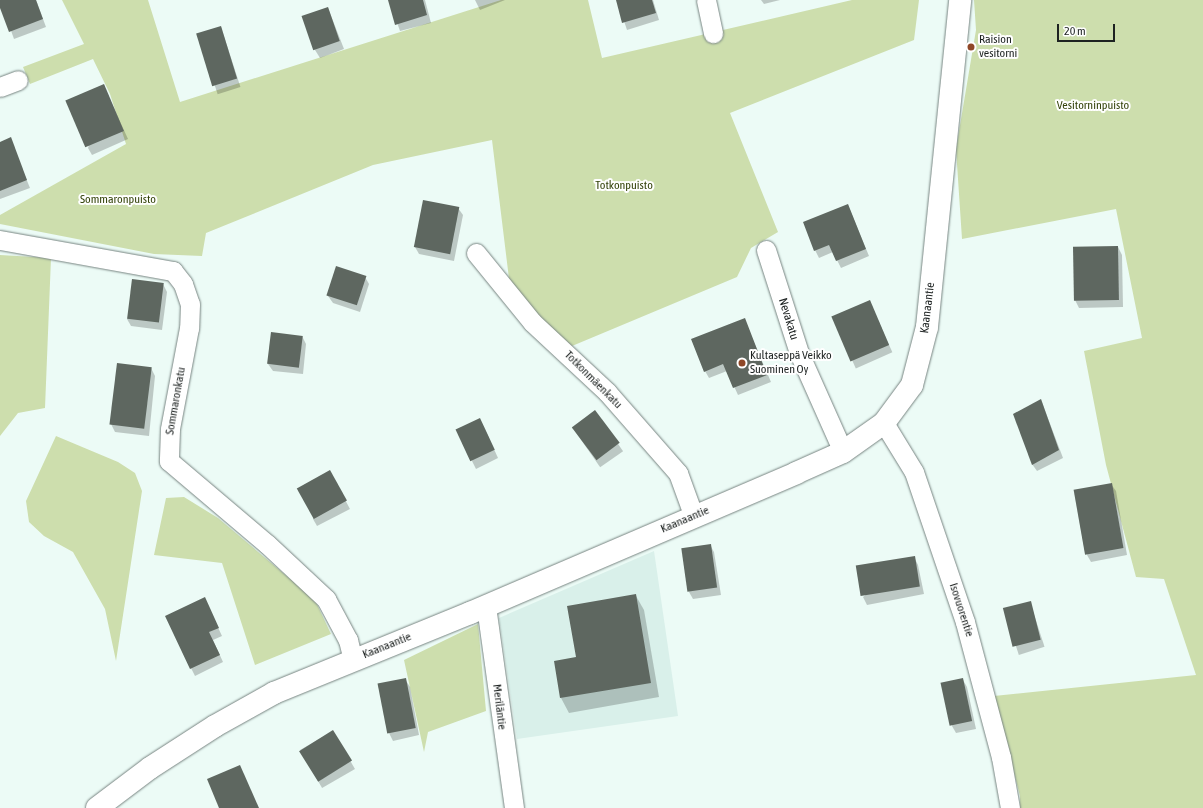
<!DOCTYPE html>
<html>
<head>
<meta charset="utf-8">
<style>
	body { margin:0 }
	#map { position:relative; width:1203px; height:808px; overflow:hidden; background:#ecfbf6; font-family:"Asap Condensed",sans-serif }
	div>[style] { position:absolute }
	.built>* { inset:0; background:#d9f0ea }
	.green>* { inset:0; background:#cddead }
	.shadow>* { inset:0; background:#0003; transform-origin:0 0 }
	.building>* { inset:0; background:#5e6760; transform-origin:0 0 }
	.roads { filter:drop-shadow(0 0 1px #778481) drop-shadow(0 0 1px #778481) }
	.street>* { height:19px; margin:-9.5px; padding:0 9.5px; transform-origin:9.5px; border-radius:9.5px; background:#fff }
	.secondary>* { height:22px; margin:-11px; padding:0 11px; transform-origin:11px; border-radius:11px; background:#fff }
	.dots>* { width:11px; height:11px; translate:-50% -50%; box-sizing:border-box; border:2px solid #fff; border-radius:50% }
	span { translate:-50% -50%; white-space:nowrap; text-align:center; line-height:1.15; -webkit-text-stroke:4px #fff; paint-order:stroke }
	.poi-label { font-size:12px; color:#1d2221 }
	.left { translate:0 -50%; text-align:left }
	.park-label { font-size:12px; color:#35440b }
	.street-label { font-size:12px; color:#1d2221 }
	.scale { position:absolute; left:1057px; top:24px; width:58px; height:18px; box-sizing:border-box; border:2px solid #1d2221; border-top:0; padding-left:5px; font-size:12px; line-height:14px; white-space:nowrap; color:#1d2221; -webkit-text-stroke:3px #fff; paint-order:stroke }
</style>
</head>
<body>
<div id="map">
	<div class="built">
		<div style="clip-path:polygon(654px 551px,678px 716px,517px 739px,499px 618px)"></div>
	</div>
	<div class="green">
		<div style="clip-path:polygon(62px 0,148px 0,180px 102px,501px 0,588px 0,602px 58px,852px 0,919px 0,914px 40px,730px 113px,778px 232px,751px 248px,737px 277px,572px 346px,537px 323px,511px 295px,492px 140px,373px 165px,206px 233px,202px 256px,154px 254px,0 224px,0 215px,126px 144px,110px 94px,93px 59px,30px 84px,23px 67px,84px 44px)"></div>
		<div style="clip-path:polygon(974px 0,1203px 0,1203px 808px,1020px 808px,1020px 796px,994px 696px,1196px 675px,1164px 579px,1136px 577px,1106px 465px,1084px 351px,1142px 338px,1116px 209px,962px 239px,956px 149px,976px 30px)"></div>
		<div style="clip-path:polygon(0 255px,51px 258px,45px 408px,18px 413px,0 436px)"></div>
		<div style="clip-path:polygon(56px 436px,118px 462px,135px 473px,142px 491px,116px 661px,105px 609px,73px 552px,44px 536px,29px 522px,26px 501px)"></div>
		<div style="clip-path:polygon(184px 497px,218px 518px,315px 600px,331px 634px,255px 665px,222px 563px,154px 555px,166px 498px)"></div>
		<div style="clip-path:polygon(478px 624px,486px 711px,428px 732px,424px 752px,404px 660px)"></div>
	</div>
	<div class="shadow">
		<div style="clip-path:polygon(0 0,36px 0,46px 27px,14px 39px)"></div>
		<div style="clip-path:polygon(389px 0,425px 0,431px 23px,400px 31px)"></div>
		<div style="clip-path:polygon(475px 0,505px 0,480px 10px)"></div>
		<div style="clip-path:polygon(617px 0,653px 0,659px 20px,627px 30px)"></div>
		<div style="clip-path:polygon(761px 0,780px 0,764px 4px)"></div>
		<div style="clip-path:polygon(328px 8px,344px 49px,320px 58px,315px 50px)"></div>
		<div style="left:221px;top:27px;width:63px;height:24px;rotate:72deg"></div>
		<div style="clip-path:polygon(107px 93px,128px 139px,92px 155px,88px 148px)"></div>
		<div style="clip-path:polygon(10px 139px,30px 188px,0 199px,0 143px)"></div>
		<div style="clip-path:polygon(848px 205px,869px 256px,841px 268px,833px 252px,819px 258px,815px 250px)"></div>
		<div style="clip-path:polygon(458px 208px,463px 215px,454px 261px,419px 254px,415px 247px)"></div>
		<div style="clip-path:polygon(1118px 247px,1122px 255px,1123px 307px,1079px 308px,1075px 300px)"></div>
		<div style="clip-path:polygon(365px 277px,369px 284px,360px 312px,333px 303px,328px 296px)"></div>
		<div style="clip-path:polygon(163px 284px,167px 292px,162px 330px,131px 326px,127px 319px)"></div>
		<div style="left:870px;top:302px;width:55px;height:40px;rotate:66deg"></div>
		<div style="clip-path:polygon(744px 319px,771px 382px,738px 395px,727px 371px,709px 378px,705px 371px)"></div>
		<div style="clip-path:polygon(302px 336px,306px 344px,303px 374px,273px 371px,268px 364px)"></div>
		<div style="clip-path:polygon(151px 368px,155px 376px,149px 436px,115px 432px,111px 424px)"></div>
		<div style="clip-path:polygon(1041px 400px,1063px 458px,1037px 471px,1032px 464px)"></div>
		<div style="left:595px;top:411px;width:49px;height:28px;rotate:55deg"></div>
		<div style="clip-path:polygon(484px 427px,498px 458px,476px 469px,472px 461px)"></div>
		<div style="clip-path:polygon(334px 479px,350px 509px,317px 526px,313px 519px)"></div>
		<div style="clip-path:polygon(1111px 484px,1116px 491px,1127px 555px,1091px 562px,1087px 555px)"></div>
		<div style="clip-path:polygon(710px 545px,714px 552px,721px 595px,693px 599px,689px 592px)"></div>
		<div style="clip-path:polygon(914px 557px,918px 565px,924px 594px,867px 605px,863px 597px)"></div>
		<div style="clip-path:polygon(636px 596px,644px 610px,659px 697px,569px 713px,561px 698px,577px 658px)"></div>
		<div style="left:1030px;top:602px;width:47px;height:27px;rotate:72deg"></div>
		<div style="clip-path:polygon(208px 606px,222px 636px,213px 640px,223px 662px,195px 676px,191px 668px)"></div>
		<div style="clip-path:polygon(405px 679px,410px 687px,419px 735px,393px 741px,389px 733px)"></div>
		<div style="clip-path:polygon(963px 680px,967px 687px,976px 729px,956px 733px,952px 726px)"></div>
		<div style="left:333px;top:731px;width:44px;height:38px;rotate:60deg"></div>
	</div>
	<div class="building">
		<div style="clip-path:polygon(0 0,36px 0,43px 19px,9px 32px,0 8px)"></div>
		<div style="clip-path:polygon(388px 0,423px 0,427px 15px,395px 25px)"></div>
		<div style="clip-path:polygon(616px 0,652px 0,656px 13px,622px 23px)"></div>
		<div style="left:328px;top:7px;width:36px;height:28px;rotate:71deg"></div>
		<div style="left:221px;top:26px;width:55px;height:26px;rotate:73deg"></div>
		<div style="left:104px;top:84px;width:51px;height:42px;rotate:67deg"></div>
		<div style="clip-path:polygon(11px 137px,27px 180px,0 191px,0 142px)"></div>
		<div style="left:423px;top:200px;width:37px;height:48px;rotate:11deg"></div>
		<div style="clip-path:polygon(848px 204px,866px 249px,836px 261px,829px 245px,814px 251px,803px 222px)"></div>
		<div style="left:1118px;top:246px;width:54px;height:45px;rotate:89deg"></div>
		<div style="left:336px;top:266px;width:32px;height:31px;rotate:18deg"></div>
		<div style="left:132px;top:279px;width:32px;height:40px;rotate:7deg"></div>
		<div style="left:870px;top:300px;width:49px;height:42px;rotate:67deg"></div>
		<div style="clip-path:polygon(745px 318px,767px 375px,733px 388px,723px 364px,704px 372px,691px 339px)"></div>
		<div style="left:271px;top:332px;width:32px;height:32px;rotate:7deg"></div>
		<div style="left:117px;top:363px;width:35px;height:62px;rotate:7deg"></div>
		<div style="clip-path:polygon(1041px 399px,1059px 450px,1032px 465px,1013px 414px)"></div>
		<div style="left:595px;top:410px;width:41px;height:29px;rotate:53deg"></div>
		<div style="left:480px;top:418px;width:35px;height:27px;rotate:65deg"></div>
		<div style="left:330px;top:470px;width:35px;height:38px;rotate:61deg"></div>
		<div style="left:1112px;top:483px;width:66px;height:39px;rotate:80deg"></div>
		<div style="left:711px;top:544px;width:44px;height:30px;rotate:82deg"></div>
		<div style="left:915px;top:556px;width:31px;height:60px;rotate:81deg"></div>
		<div style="clip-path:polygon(636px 594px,651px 683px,560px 698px,554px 661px,576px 657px,567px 606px)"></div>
		<div style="clip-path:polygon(205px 597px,219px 628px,209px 632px,220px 655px,190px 669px,165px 616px)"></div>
		<div style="left:1031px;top:601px;width:40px;height:29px;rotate:76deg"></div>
		<div style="left:406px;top:678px;width:51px;height:29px;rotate:79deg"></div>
		<div style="left:963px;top:678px;width:44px;height:23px;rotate:78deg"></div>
		<div style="left:333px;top:730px;width:36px;height:40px;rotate:58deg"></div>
		<div style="clip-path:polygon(240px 765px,259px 808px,219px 808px,207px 779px)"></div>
	</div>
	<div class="roads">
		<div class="street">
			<div style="left:706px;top:0;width:34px;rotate:78deg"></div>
			<div style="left:0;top:87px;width:19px;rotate:-21deg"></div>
			<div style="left:0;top:240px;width:176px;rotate:10.2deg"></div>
			<div style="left:173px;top:271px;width:16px;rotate:52deg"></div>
			<div style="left:183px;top:284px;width:21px;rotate:71deg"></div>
			<div style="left:190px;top:304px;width:24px;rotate:92deg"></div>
			<div style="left:189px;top:328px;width:103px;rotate:100.7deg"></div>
			<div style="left:170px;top:429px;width:32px;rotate:92deg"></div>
			<div style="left:169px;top:461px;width:128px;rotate:40.3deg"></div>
			<div style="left:267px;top:544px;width:81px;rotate:43deg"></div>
			<div style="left:326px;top:599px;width:47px;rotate:61.8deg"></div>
			<div style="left:348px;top:640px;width:21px;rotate:76deg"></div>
			<div style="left:766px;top:250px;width:108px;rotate:72.2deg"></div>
			<div style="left:799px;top:353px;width:108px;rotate:66deg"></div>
			<div style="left:476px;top:253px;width:89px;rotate:50.9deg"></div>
			<div style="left:532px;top:322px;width:103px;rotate:43deg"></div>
			<div style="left:607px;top:392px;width:108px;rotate:48.8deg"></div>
			<div style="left:678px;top:473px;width:47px;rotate:70deg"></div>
			<div style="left:884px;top:423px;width:57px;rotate:58.5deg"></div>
			<div style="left:914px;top:472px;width:158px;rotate:71.2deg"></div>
			<div style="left:965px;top:622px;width:140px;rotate:75.1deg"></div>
			<div style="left:1001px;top:757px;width:52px;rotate:80deg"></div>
			<div style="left:486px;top:606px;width:204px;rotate:82.1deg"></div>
		</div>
		<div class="secondary">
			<div style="left:97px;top:808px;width:66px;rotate:-37deg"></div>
			<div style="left:150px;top:768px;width:77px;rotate:-32.9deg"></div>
			<div style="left:215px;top:726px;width:68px;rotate:-29.2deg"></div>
			<div style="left:274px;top:693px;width:212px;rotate:-22.2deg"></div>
			<div style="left:470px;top:613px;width:355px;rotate:-23.2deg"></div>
			<div style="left:796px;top:473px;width:51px;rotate:-24.1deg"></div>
			<div style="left:843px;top:452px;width:50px;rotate:-35.3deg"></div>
			<div style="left:884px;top:423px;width:47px;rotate:-53.6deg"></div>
			<div style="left:912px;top:385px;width:60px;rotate:-75.5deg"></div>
			<div style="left:927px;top:327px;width:329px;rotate:-84.2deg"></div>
		</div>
	</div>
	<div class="dots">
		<div style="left:971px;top:47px;background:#8f4727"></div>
		<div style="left:742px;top:363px;background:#8f4727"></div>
	</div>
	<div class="poi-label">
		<span class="left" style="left:979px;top:47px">Raision<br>vesitorni</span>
		<span class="left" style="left:750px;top:363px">Kultaseppä Veikko<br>Suominen Oy</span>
	</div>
	<div class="park-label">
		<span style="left:1093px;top:106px">Vesitorninpuisto</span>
		<span style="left:624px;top:186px">Totkonpuisto</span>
		<span style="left:118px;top:200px">Sommaronpuisto</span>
	</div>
	<div class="street-label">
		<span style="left:928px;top:308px;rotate:-83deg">Kaanaantie</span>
		<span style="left:788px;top:319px;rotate:73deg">Nevakatu</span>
		<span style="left:593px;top:380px;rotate:45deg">Totkonmäenkatu</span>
		<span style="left:176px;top:401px;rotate:-80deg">Sommaronkatu</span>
		<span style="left:685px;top:520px;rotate:-23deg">Kaanaantie</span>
		<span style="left:961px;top:610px;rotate:72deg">Isovuorentie</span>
		<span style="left:387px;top:646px;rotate:-22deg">Kaanaantie</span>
		<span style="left:499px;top:707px;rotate:83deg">Meriläntie</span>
	</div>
	<div class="scale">20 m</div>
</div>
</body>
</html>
